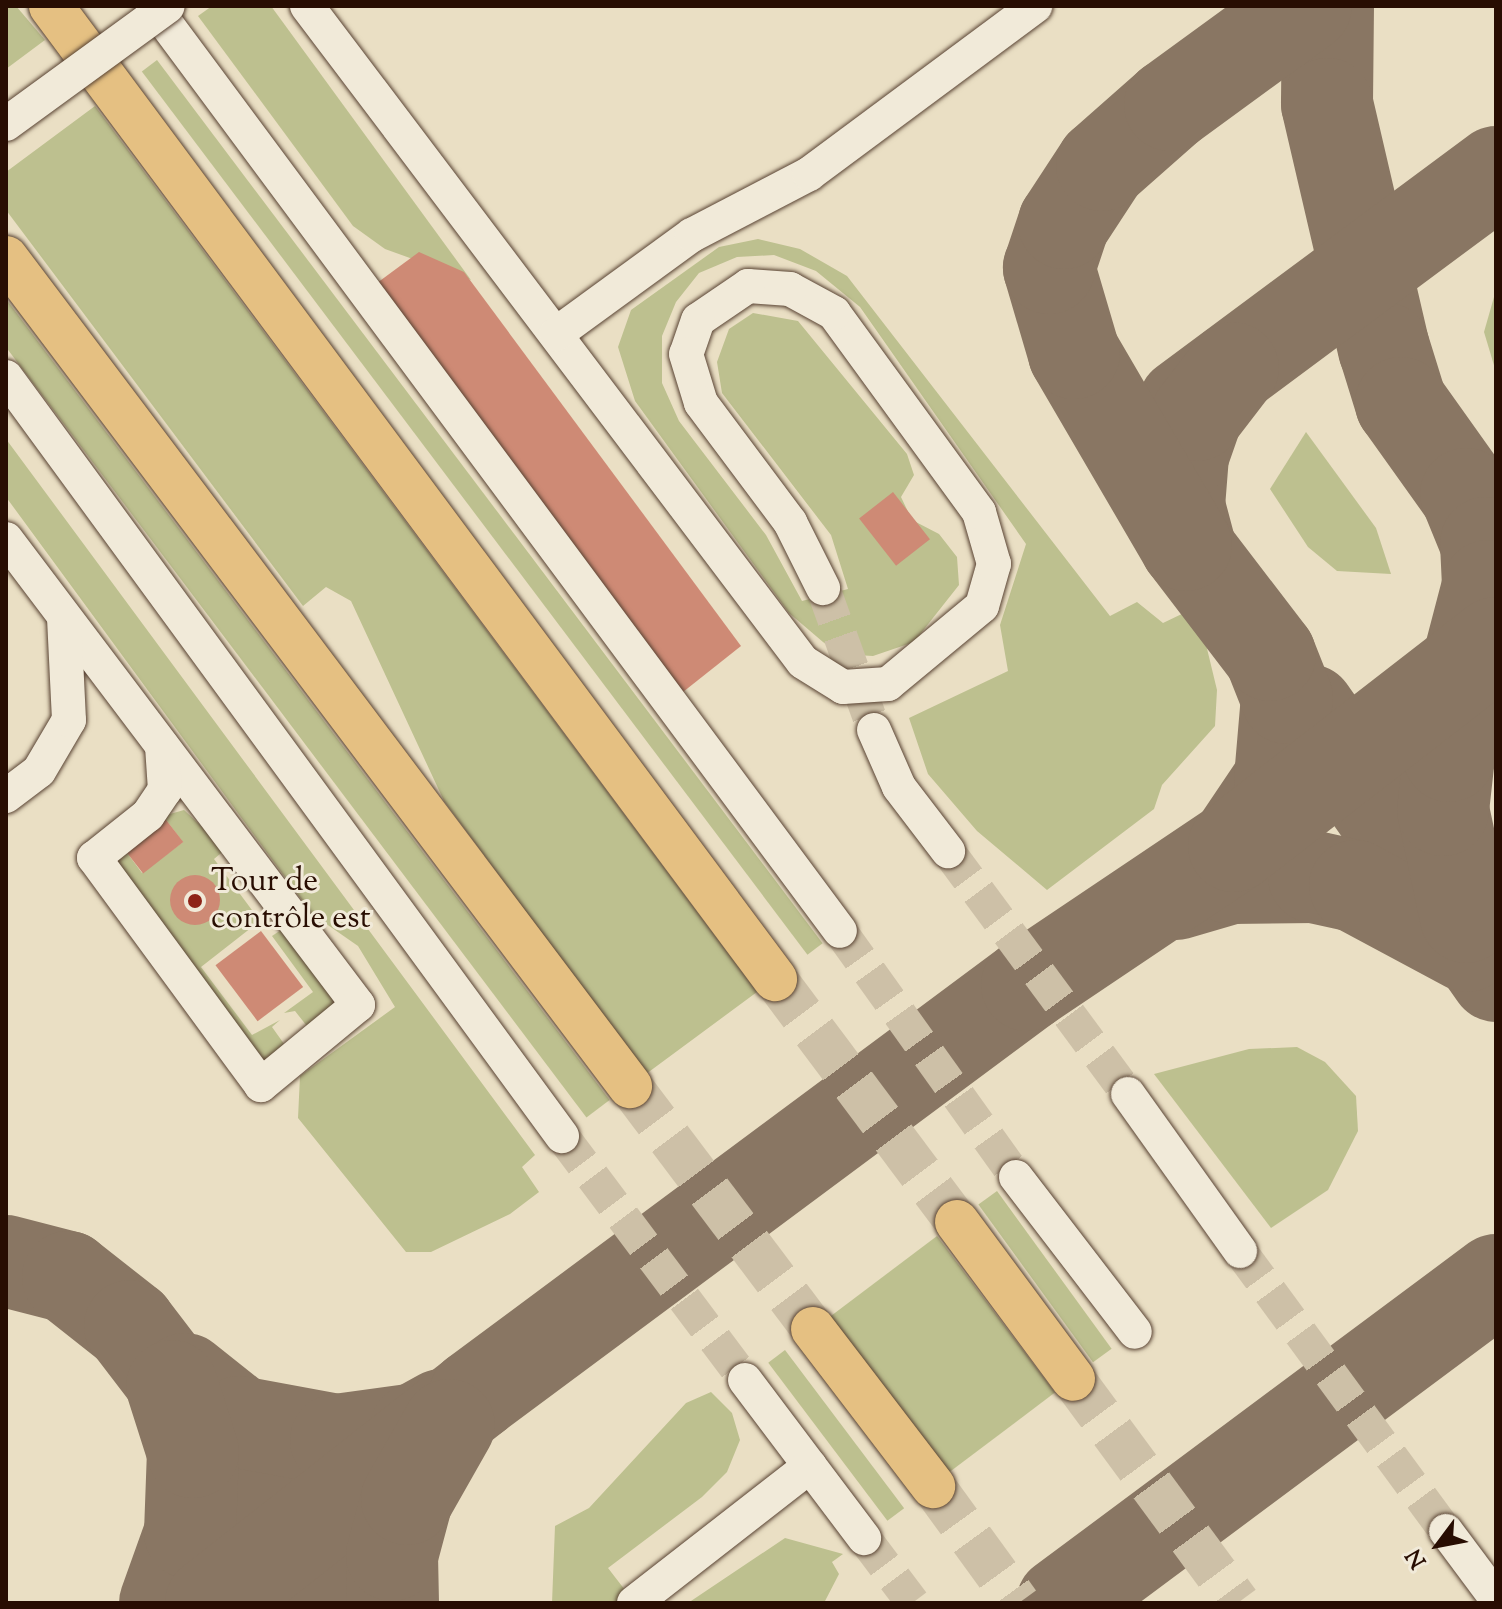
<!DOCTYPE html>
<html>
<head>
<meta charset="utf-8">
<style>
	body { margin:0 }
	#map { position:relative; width:1502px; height:1609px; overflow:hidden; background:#eadfc4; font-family:"Sorts Mill Goudy",serif }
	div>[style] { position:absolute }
	.green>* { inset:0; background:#bdc08f; transform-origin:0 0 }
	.taxiway>* { height:92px; margin:-46px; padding:0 46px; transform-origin:46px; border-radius:46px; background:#897663 }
	.building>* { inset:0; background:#ce8a75; transform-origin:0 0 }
	.round { border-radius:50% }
	.minor-tunnel>* { height:34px; margin-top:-17px; transform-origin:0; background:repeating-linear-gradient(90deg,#cdc0a7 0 34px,transparent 0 51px) }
	.major-tunnel>* { height:44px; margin-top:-22px; transform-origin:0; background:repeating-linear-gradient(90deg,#cdc0a7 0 44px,transparent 0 66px) }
	.roads { filter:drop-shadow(0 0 2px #584232) drop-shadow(0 0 2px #584232) }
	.minor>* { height:34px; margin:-17px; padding:0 17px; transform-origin:17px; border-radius:17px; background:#f1ead9 }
	.major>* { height:44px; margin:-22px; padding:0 22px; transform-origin:22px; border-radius:22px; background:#e5c082 }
	.bridges { filter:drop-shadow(0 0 2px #584232) drop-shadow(0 0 2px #584232) }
	.minor-bridge>* { height:34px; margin:-17px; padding:0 17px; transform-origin:17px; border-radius:17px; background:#f1ead9 }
	.dots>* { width:22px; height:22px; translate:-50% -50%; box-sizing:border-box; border:4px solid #f1ead9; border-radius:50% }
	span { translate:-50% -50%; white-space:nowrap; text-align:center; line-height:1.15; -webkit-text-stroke:6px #f1ead9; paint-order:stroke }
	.poi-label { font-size:32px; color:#280d02 }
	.left { translate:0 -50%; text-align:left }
	.frame { position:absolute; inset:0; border:8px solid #280d02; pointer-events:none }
	.north { position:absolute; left:1398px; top:1505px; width:80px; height:80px; -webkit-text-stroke:6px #f1ead9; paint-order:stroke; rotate:238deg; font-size:22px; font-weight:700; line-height:32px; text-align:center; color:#280d02 }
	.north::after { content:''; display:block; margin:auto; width:28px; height:36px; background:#280d02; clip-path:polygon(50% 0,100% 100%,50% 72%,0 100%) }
</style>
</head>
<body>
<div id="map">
	<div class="green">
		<div style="clip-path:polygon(6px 6px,16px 6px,45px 40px,6px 69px)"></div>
		<div style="clip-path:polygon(212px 6px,271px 6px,471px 280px,385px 249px,353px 226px,198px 16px)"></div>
		<div style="left:157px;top:60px;width:1106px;height:19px;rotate:53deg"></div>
		<div style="clip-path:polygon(95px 106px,757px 992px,646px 1074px,444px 801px,351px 601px,326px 587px,303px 606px,6px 210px,6px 172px)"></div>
		<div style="clip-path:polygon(758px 239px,800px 249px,847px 276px,1110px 616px,1137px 602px,1163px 623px,1188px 611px,1203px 632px,1217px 690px,1215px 726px,1162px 785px,1154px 809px,1047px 890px,977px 831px,928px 774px,909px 718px,1008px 671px,1000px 625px,1026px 544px,860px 307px,816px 271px,774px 255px,737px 257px,699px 273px,676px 302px,662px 336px,662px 383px,679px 421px,766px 535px,802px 601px,848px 589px,831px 535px,722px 393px,717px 362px,729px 329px,753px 313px,798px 321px,907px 454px,914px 475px,901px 497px,912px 520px,939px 534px,957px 557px,959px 585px,914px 642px,873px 656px,839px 654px,823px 642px,789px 613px,635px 401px,618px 347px,631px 310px,719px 247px)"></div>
		<div style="clip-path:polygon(1494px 297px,1496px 298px,1496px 372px,1484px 332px)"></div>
		<div style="left:6px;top:299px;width:1003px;height:29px;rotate:53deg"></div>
		<div style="clip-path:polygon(1306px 432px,1376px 528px,1391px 574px,1337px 571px,1308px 547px,1270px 489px)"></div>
		<div style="clip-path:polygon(6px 439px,535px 1155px,522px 1167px,539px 1192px,510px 1214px,431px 1252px,406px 1252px,298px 1118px,300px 1076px,395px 1007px,358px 946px,312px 914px,6px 497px)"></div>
		<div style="clip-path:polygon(184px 810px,226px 849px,214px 859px,260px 921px,201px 967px,252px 1035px,280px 1020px,272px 1027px,287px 1048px,269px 1060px,256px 1061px,113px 861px,122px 846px,142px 873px,183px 842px,163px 816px)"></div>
		<div style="clip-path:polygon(284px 928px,333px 993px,334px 1010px,310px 1030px,295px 1011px,284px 1013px,313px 992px,272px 936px)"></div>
		<div style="clip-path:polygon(1297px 1047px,1325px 1062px,1356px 1096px,1358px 1131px,1328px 1190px,1271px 1228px,1154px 1074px,1249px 1049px)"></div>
		<div style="left:997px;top:1191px;width:195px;height:23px;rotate:54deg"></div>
		<div style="left:937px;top:1236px;width:196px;height:142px;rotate:53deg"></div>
		<div style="left:785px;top:1350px;width:198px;height:21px;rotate:53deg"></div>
		<div style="clip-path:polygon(711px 1392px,732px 1413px,740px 1440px,727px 1472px,702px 1497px,608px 1568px,635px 1603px,552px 1603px,555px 1526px,589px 1508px,686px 1403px)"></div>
		<div style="clip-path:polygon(785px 1538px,843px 1554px,832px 1562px,839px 1574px,824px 1603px,688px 1603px)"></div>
	</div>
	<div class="taxiway">
		<div style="left:1328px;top:6px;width:98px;rotate:90.6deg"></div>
		<div style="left:1327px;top:104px;width:251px;rotate:76.9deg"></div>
		<div style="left:1384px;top:348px;width:58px;rotate:72.8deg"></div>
		<div style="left:1401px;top:403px;width:112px;rotate:54.5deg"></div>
		<div style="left:1466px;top:494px;width:53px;rotate:67.8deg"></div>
		<div style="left:1486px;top:543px;width:43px;rotate:87.3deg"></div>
		<div style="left:1488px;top:586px;width:79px;rotate:104.7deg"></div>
		<div style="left:1184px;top:404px;width:389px;rotate:-36.6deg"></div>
		<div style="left:1191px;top:551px;width:47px;rotate:-104.9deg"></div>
		<div style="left:1179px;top:506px;width:51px;rotate:-85.5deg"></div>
		<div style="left:1183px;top:455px;width:42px;rotate:-70.7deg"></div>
		<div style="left:1197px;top:415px;width:59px;rotate:-52.5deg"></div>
		<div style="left:1309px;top:710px;width:325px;rotate:54.9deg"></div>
		<div style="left:1239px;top:840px;width:73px;rotate:-56.1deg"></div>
		<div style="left:1280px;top:779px;width:81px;rotate:-85.1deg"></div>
		<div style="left:1287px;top:698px;width:46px;rotate:-111.6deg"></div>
		<div style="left:1270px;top:655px;width:138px;rotate:-127.4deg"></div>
		<div style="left:1186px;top:545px;width:222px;rotate:-120.3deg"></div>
		<div style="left:1074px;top:353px;width:89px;rotate:-106.4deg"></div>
		<div style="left:1049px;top:268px;width:47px;rotate:-71.6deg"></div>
		<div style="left:1064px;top:223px;width:69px;rotate:-56.8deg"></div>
		<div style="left:1102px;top:165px;width:91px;rotate:-41.4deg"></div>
		<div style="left:1170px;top:105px;width:168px;rotate:-36.1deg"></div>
		<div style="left:1176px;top:894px;width:57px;rotate:-16.2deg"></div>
		<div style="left:1231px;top:878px;width:83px;rotate:-0.7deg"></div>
		<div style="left:1314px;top:877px;width:42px;rotate:12.4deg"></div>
		<div style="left:1355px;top:886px;width:127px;rotate:28.2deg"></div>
		<div style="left:1466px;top:917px;width:109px;rotate:-102.1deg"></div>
		<div style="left:1443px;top:810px;width:54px;rotate:-83.7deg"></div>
		<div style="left:1449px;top:756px;width:113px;rotate:-65.5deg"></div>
		<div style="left:6px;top:1261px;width:64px;rotate:14.5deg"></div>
		<div style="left:68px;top:1277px;width:79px;rotate:38.3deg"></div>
		<div style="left:130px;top:1326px;width:349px;rotate:52.6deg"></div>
		<div style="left:185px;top:1379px;width:69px;rotate:38.5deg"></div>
		<div style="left:239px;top:1422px;width:99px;rotate:10.5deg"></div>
		<div style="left:336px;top:1440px;width:81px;rotate:-7.8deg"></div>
		<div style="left:416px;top:1429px;width:29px;rotate:-29deg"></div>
		<div style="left:165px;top:1603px;width:74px;rotate:-70.3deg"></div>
		<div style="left:190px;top:1533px;width:81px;rotate:-87.9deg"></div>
		<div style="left:193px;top:1452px;width:69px;rotate:-107.7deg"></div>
		<div style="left:211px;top:1603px;width:336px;rotate:-38.2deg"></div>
		<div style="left:475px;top:1395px;width:688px;rotate:-36.6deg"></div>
		<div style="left:1027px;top:985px;width:249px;rotate:-33.9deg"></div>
		<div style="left:1234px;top:846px;width:331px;rotate:-37.8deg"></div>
		<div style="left:393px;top:1603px;width:48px;rotate:-91.2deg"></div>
		<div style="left:392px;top:1555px;width:58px;rotate:-75deg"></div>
		<div style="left:407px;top:1499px;width:85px;rotate:-60.4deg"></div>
		<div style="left:1062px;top:1603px;width:541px;rotate:-36.66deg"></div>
	</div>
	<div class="building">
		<div style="clip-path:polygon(419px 252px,464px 272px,741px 646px,683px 692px,377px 283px)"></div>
		<div style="left:893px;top:492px;width:60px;height:43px;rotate:52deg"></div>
		<div style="left:163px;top:816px;width:33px;height:51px;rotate:52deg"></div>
		<div class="round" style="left:170px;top:875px;width:50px;height:50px"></div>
		<div style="left:261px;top:931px;width:70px;height:57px;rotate:53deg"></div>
	</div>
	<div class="minor-tunnel">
		<div style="left:823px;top:588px;width:151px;rotate:70.2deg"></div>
		<div style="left:948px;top:851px;width:302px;rotate:53.5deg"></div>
		<div style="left:840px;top:931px;width:302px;rotate:54.4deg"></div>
		<div style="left:562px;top:1136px;width:305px;rotate:53.1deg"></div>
		<div style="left:1240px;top:1251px;width:348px;rotate:53.7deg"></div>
		<div style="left:864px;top:1538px;width:81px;rotate:53deg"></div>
	</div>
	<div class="major-tunnel">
		<div style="left:775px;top:979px;width:304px;rotate:53.2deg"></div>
		<div style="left:630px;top:1086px;width:304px;rotate:53deg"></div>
		<div style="left:1073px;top:1379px;width:278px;rotate:53.6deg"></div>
		<div style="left:933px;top:1486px;width:145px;rotate:54deg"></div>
	</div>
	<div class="roads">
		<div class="minor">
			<div style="left:153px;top:6px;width:1152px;rotate:53.4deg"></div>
			<div style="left:307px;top:6px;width:822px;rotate:52.91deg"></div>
			<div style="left:803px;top:662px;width:47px;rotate:32deg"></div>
			<div style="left:843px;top:687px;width:45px;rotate:-3.8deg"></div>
			<div style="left:888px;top:684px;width:122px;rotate:-39.7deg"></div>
			<div style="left:982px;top:606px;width:44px;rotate:-74.1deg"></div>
			<div style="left:994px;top:564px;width:54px;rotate:-106.1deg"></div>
			<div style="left:979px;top:512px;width:246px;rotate:-126.1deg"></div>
			<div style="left:834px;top:313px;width:50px;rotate:-151.4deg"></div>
			<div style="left:790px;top:289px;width:42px;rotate:-175.9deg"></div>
			<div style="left:748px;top:286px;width:60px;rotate:145.8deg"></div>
			<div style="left:698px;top:320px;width:36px;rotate:109deg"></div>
			<div style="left:686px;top:354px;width:51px;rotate:73deg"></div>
			<div style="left:701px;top:403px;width:149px;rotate:53.2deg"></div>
			<div style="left:790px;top:522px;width:74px;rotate:63.4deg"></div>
			<div style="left:556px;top:334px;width:168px;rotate:-36.1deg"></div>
			<div style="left:692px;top:235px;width:132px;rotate:-27.5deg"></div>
			<div style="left:809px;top:174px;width:282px;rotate:-36.6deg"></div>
			<div style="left:6px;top:377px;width:941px;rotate:53.78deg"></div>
			<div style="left:6px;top:539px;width:584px;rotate:52.93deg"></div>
			<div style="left:358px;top:1005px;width:126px;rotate:140.5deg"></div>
			<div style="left:261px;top:1085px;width:282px;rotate:-126.3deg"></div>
			<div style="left:94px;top:858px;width:69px;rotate:-38.5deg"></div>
			<div style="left:148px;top:815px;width:30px;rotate:-56deg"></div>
			<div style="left:165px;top:790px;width:44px;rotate:-93.9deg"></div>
			<div style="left:874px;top:730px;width:62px;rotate:66.3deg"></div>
			<div style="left:899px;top:787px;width:81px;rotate:52.6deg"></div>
			<div style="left:6px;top:796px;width:41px;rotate:-37.1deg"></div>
			<div style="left:39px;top:771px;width:59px;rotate:-59.5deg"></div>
			<div style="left:69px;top:720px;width:101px;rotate:-92.8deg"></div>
			<div style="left:1128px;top:1094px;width:193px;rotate:54.5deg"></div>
			<div style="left:1016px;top:1177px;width:195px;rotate:52.5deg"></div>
			<div style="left:745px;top:1380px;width:198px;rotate:53deg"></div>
			<div style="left:1446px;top:1531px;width:84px;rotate:53.3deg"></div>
			<div style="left:634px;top:1603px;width:223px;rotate:-37.9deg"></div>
		</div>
		<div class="major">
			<div style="left:51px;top:6px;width:1213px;rotate:53.35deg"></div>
			<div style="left:6px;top:258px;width:1037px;rotate:53deg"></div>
			<div style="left:957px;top:1222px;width:195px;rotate:53.5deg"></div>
			<div style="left:813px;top:1329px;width:198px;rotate:52.6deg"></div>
		</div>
	</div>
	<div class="bridges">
		<div class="minor-bridge">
			<div style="left:6px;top:124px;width:200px;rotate:-36.1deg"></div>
		</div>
	</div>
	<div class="dots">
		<div style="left:195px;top:901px;background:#8f2418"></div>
	</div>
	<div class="poi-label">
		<span class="left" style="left:211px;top:901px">Tour de<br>contrôle est</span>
	</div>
	<div class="frame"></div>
	<div class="north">N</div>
</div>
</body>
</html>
